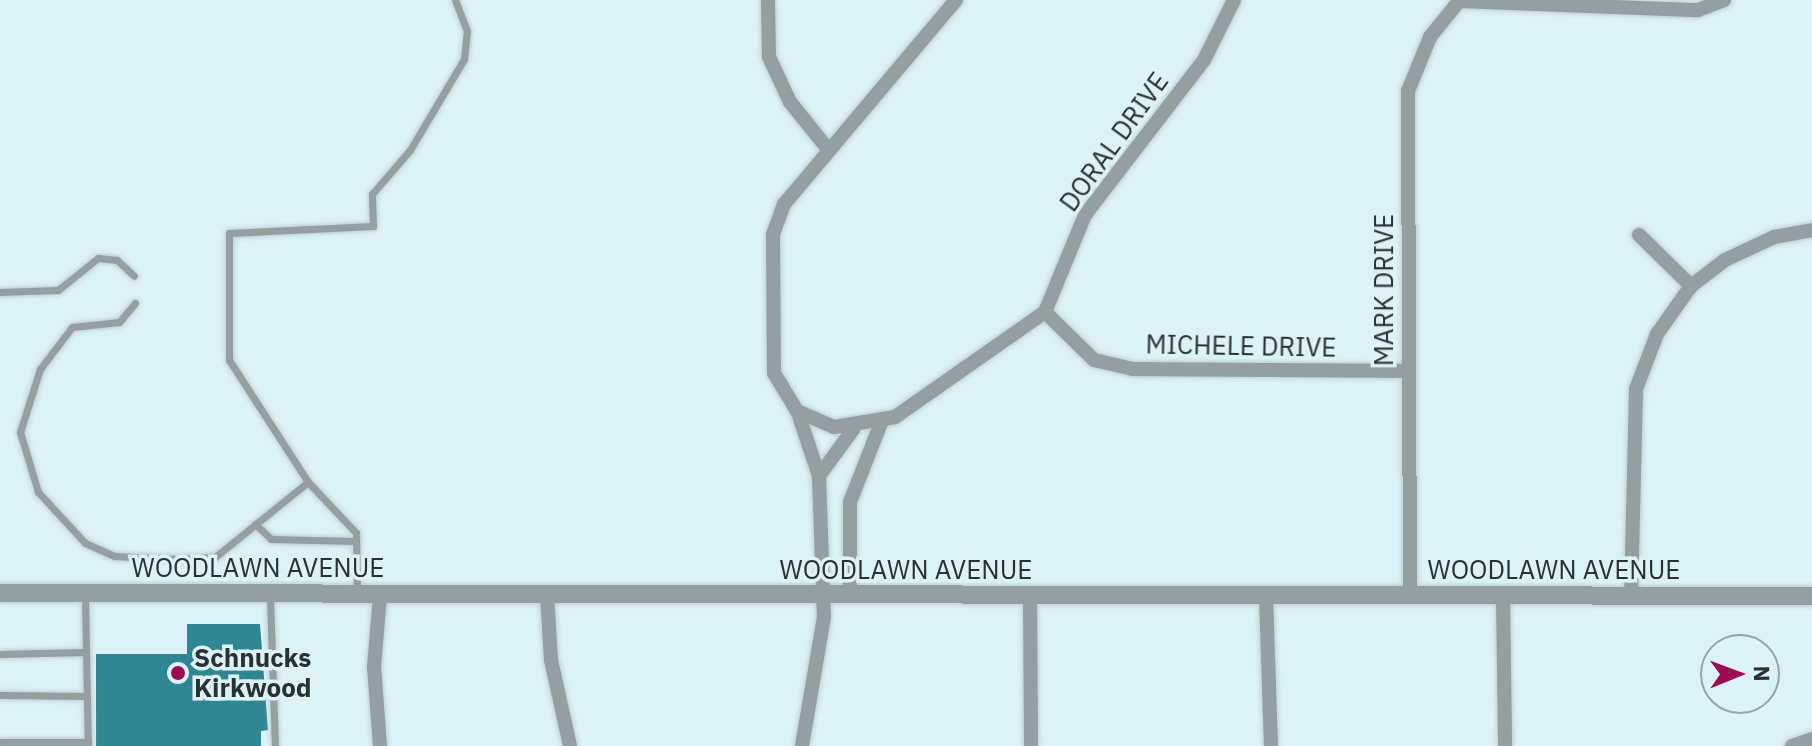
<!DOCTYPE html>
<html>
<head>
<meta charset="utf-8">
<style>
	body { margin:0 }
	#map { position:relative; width:1812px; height:746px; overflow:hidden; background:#ddf2f6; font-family:"IBM Plex Sans",sans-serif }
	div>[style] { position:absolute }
	.building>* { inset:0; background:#308693 }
	.roads { filter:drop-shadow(0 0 2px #bdcfd3) drop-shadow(0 0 2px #bdcfd3) }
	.service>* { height:7px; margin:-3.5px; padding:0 3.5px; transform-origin:3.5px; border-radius:3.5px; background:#959ea0 }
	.minor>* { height:14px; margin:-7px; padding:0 7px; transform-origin:7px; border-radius:7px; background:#959ea0 }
	.tertiary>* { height:18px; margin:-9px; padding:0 9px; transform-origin:9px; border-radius:9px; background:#959ea0 }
	.dots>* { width:22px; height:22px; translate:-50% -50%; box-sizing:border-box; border:4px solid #ddf2f6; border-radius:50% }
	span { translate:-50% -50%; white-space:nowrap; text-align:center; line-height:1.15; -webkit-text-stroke:7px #ddf2f6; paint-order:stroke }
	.street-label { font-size:26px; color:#293133 }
	.poi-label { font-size:26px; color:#293133; font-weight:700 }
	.left { translate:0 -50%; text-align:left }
	.north { position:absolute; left:1700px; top:634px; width:80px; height:80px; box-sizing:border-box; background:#ddf2f6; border:2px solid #95a5a8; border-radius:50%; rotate:89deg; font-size:22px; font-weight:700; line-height:32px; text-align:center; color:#293133 }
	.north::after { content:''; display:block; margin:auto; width:28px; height:36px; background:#9e0b55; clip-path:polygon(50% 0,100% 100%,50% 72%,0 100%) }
</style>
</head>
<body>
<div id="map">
	<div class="building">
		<div style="clip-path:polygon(187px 624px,260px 624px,268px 730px,261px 731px,261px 746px,96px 746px,96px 654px,187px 654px)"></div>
	</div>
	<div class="roads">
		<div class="service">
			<div style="left:0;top:292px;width:58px;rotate:-2deg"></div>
			<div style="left:58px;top:290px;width:51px;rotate:-38.7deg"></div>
			<div style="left:98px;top:258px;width:19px;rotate:6deg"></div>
			<div style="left:117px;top:260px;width:23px;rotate:43deg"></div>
			<div style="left:135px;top:303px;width:25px;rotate:130deg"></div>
			<div style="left:119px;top:322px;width:47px;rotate:173.9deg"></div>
			<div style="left:72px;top:327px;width:53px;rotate:127.3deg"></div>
			<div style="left:40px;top:369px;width:66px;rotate:107.6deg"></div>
			<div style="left:20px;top:432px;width:63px;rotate:73.3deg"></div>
			<div style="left:38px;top:492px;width:69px;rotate:47.3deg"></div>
			<div style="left:85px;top:543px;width:32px;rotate:24deg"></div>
			<div style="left:114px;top:556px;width:63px;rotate:2.7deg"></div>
			<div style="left:177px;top:559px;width:38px;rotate:-3deg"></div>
			<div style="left:215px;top:557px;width:119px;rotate:-38.9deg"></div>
			<div style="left:308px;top:482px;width:70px;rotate:46.7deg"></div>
			<div style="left:356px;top:533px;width:60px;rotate:89deg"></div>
			<div style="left:308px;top:482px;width:145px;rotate:-122.9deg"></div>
			<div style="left:229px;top:360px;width:127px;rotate:-90deg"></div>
			<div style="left:229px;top:233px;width:144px;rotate:-2.8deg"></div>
			<div style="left:373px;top:226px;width:32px;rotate:-92deg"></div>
			<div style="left:372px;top:194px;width:58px;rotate:-49.2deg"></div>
			<div style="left:410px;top:150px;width:106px;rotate:-59.3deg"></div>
			<div style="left:464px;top:59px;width:28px;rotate:-84deg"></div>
			<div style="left:467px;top:31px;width:33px;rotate:-111deg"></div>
			<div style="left:255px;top:524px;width:22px;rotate:43deg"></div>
			<div style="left:271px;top:539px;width:85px;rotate:1.3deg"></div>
			<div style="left:85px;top:596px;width:150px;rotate:88.9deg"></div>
			<div style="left:270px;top:597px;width:149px;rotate:88.1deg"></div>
			<div style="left:0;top:654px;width:86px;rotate:-1.3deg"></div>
			<div style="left:0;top:695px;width:87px;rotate:0.7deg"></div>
			<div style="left:0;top:742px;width:88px"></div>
		</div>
		<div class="minor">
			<div style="left:768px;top:0;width:57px;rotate:89deg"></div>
			<div style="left:769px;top:57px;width:50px;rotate:65deg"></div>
			<div style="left:790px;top:102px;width:59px;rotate:51.2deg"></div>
			<div style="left:956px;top:0;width:267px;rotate:130.1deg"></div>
			<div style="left:784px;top:204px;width:32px;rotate:110deg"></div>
			<div style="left:773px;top:234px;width:139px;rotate:89.6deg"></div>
			<div style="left:774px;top:373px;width:44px;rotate:58.8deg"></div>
			<div style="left:797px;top:411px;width:40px;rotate:23.4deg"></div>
			<div style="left:834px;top:427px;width:62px;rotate:-9.3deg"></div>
			<div style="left:895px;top:417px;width:183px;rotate:-35deg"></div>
			<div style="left:1045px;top:312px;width:105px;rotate:-67.6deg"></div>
			<div style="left:1085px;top:215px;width:195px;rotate:-52.5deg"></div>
			<div style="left:1204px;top:60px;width:67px;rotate:-63.4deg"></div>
			<div style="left:1459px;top:1px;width:239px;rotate:2.2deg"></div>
			<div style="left:1698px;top:10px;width:28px;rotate:-21deg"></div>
			<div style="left:1639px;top:235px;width:73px;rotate:44.4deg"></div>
			<div style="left:1045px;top:312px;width:69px;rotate:44.4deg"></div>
			<div style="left:1094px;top:360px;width:39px;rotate:13deg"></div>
			<div style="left:1132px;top:369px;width:276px;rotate:0.4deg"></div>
			<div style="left:798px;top:413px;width:66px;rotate:71.6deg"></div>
			<div style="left:819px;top:476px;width:141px;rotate:88deg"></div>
			<div style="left:824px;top:617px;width:131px;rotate:99.7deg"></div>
			<div style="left:819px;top:476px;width:59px;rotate:-53.9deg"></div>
			<div style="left:547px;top:595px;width:65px;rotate:86.5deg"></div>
			<div style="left:551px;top:660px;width:88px;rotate:77.5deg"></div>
			<div style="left:850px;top:596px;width:94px;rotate:-90deg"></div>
			<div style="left:850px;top:502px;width:85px;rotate:-68.6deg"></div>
			<div style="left:1030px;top:596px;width:150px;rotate:89.6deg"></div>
			<div style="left:1266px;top:596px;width:150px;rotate:88.1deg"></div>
			<div style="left:1410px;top:596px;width:505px;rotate:-90.23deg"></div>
			<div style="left:1408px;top:91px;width:58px;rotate:-67.8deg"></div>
			<div style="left:1430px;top:37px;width:48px;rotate:-51deg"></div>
			<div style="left:1503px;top:596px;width:150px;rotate:89.2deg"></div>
			<div style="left:1631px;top:596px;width:207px;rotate:-88.6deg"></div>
			<div style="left:1636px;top:389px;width:59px;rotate:-69.1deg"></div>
			<div style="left:1657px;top:334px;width:59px;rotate:-54.7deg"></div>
			<div style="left:1691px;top:286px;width:43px;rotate:-37.4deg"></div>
			<div style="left:1725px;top:260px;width:54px;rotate:-25.1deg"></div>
			<div style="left:1774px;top:237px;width:39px;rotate:-10deg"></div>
			<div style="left:380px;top:746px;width:79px;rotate:-94.3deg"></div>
			<div style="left:374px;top:667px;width:72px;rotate:-85.2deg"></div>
			<div style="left:1792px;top:746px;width:21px;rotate:-19deg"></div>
		</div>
		<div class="tertiary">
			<div style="left:0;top:593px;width:1812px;rotate:0.09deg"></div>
		</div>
	</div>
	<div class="dots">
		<div style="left:178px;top:673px;background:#9e0b55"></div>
	</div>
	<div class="street-label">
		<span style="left:1114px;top:142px;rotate:-54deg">DORAL DRIVE</span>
		<span style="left:1384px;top:290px;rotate:-90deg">MARK DRIVE</span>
		<span style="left:1241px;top:346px;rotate:1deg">MICHELE DRIVE</span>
		<span style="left:258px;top:568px">WOODLAWN AVENUE</span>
		<span style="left:906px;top:570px">WOODLAWN AVENUE</span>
		<span style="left:1554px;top:570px">WOODLAWN AVENUE</span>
	</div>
	<div class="poi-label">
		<span class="left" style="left:194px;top:673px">Schnucks<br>Kirkwood</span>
	</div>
	<div class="north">N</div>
</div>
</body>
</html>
